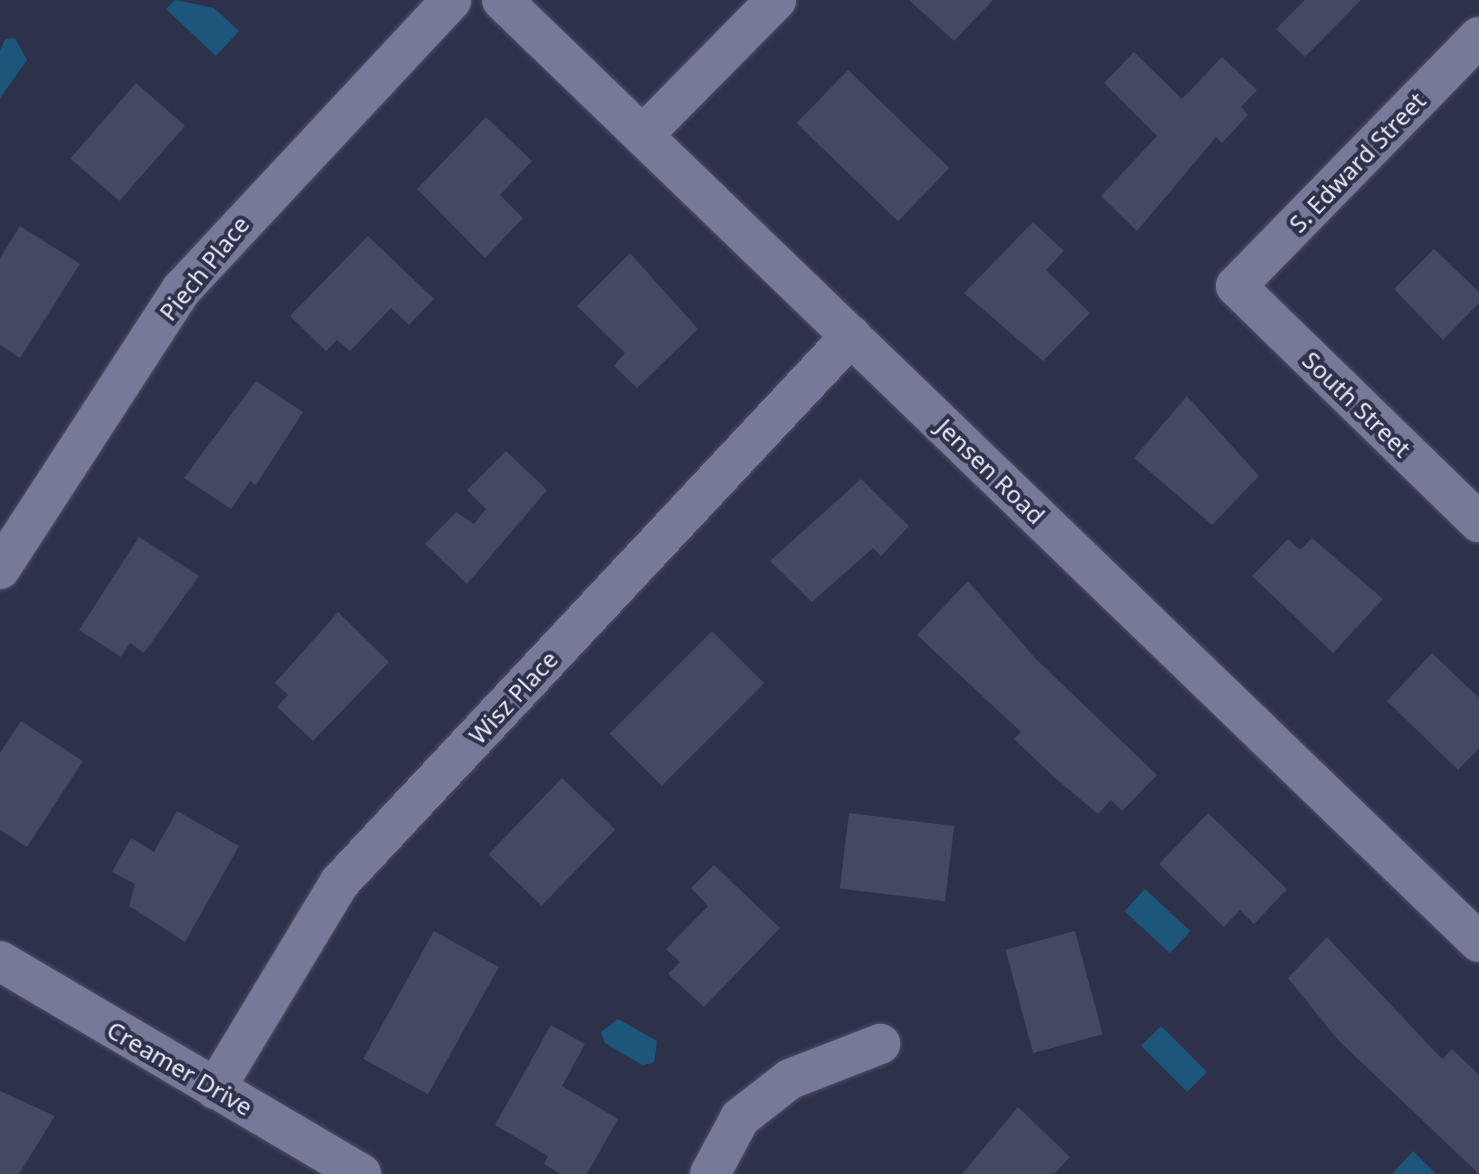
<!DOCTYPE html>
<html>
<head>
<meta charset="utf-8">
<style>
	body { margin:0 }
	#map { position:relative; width:1479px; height:1174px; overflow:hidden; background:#2d314a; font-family:"Noto Sans",sans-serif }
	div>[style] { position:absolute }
	.water>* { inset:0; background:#1c577b; transform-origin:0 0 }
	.building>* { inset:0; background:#444863; transform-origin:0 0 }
	.roads { filter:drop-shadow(0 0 2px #4c4f64) drop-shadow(0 0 2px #4c4f64) }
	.minor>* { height:40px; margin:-20px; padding:0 20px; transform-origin:20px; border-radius:20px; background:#767a98 }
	span { translate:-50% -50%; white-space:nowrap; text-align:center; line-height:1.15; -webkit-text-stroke:8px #2d314a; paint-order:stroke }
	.street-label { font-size:24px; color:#e7eafa }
</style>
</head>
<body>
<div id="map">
	<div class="water">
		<div style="clip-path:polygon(175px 0,214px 8px,239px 31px,216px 56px,166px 9px)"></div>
		<div style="clip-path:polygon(15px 38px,27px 60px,0 98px,0 51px,5px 39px)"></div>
		<div style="left:1145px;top:889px;width:62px;height:30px;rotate:43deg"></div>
		<div style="clip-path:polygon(618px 1019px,657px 1041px,654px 1063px,642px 1065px,605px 1043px,601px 1032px)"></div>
		<div style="left:1161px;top:1026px;width:65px;height:28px;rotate:45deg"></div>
		<div style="clip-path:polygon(1413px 1151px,1436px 1174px,1392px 1174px)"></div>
	</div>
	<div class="building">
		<div style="clip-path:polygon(909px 0,993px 0,954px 41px)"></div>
		<div style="clip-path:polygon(1305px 0,1361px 0,1305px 57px,1276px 29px)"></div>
		<div style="clip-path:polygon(1134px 52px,1182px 99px,1222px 57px,1257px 90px,1241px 107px,1248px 115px,1222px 143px,1216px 137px,1137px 231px,1101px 196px,1157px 136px,1104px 83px)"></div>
		<div style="left:848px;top:70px;width:141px;height:74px;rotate:44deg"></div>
		<div style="left:136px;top:83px;width:65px;height:100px;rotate:41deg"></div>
		<div style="clip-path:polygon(486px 117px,532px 161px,500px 195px,523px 218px,485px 258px,417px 189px)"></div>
		<div style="clip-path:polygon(1033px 222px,1064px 251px,1046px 270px,1090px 313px,1043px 361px,964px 293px)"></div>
		<div style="clip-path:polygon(20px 226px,80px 264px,20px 358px,0 345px,0 258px)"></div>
		<div style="clip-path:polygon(368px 236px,434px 299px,409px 325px,391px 308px,350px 351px,337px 340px,326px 351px,290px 316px)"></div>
		<div style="clip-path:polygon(1434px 249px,1479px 292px,1479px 303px,1443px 340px,1394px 289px)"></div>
		<div style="clip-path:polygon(630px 253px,698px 329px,637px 388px,614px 366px,625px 353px,577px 306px)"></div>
		<div style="clip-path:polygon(256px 381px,303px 412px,256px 485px,250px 481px,231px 509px,184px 478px)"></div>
		<div style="clip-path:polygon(1187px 396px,1259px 476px,1212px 525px,1134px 458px)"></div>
		<div style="clip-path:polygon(506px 451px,547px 490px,467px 584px,425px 544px,456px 512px,474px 524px,486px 509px,467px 490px)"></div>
		<div style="clip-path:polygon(861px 479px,909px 526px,881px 556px,873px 548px,812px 602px,770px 561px)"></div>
		<div style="clip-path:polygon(139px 537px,199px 576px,144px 653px,130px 643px,121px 657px,79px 630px)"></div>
		<div style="clip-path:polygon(1312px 538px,1383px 599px,1333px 653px,1252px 576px,1288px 539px,1300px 550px)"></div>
		<div style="clip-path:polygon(968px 581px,1036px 659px,1157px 775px,1122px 811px,1111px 800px,1098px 814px,1054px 777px,1014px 739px,1021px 732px,917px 635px)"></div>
		<div style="clip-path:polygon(338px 612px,389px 662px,313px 741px,277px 707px,288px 695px,275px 683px)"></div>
		<div style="left:712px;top:631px;width:74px;height:145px;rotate:45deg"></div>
		<div style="clip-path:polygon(1432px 653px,1479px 698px,1479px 748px,1458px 770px,1387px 701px)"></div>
		<div style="clip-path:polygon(21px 721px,83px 761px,27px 847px,0 830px,0 753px)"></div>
		<div style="left:562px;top:778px;width:74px;height:106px;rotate:44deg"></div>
		<div style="clip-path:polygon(177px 811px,239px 846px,185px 942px,129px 906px,135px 884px,112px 872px,131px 838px,154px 852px)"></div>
		<div style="left:849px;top:813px;width:106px;height:76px;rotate:7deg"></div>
		<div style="clip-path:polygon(1208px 813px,1287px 889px,1254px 924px,1240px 910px,1224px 927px,1159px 864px)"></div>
		<div style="clip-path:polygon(714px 865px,780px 928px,704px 1007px,668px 974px,680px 962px,666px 949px,708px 906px,691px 888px)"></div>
		<div style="left:434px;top:931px;width:74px;height:146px;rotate:29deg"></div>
		<div style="left:1075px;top:931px;width:107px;height:72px;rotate:75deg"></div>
		<div style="clip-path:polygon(1327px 937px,1442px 1059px,1452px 1049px,1479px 1075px,1479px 1174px,1338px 1040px,1288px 978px)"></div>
		<div style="clip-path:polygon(551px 1025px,585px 1044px,562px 1086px,618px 1119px,587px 1174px,561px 1174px,544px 1164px,548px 1156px,495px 1125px)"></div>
		<div style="clip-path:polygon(0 1091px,55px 1116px,19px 1174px,0 1174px)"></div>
		<div style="clip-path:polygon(1018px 1107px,1070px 1157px,1054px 1174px,962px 1174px)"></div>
	</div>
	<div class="roads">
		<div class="minor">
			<div style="left:502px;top:0;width:1357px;rotate:43.96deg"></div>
			<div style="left:1479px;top:37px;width:348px;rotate:134.3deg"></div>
			<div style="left:1236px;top:286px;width:339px;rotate:44.2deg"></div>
			<div style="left:645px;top:133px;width:187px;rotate:-45.4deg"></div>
			<div style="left:0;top:569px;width:333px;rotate:-57deg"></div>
			<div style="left:181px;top:290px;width:396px;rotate:-47deg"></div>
			<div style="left:0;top:961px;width:419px;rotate:30.5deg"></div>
			<div style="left:215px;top:1089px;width:242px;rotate:-58.9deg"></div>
			<div style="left:340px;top:882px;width:748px;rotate:-46.9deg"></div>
			<div style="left:710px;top:1174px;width:64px;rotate:-61.8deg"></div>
			<div style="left:740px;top:1118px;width:63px;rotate:-38deg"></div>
			<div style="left:790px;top:1079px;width:97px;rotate:-21.3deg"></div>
		</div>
	</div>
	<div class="street-label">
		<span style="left:1357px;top:162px;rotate:-46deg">S. Edward Street</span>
		<span style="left:204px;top:268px;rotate:-51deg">Piech Place</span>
		<span style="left:1357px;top:404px;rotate:44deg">South Street</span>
		<span style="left:991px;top:471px;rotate:44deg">Jensen Road</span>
		<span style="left:513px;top:697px;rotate:-47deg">Wisz Place</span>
		<span style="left:180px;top:1068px;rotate:30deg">Creamer Drive</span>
	</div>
</div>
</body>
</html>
